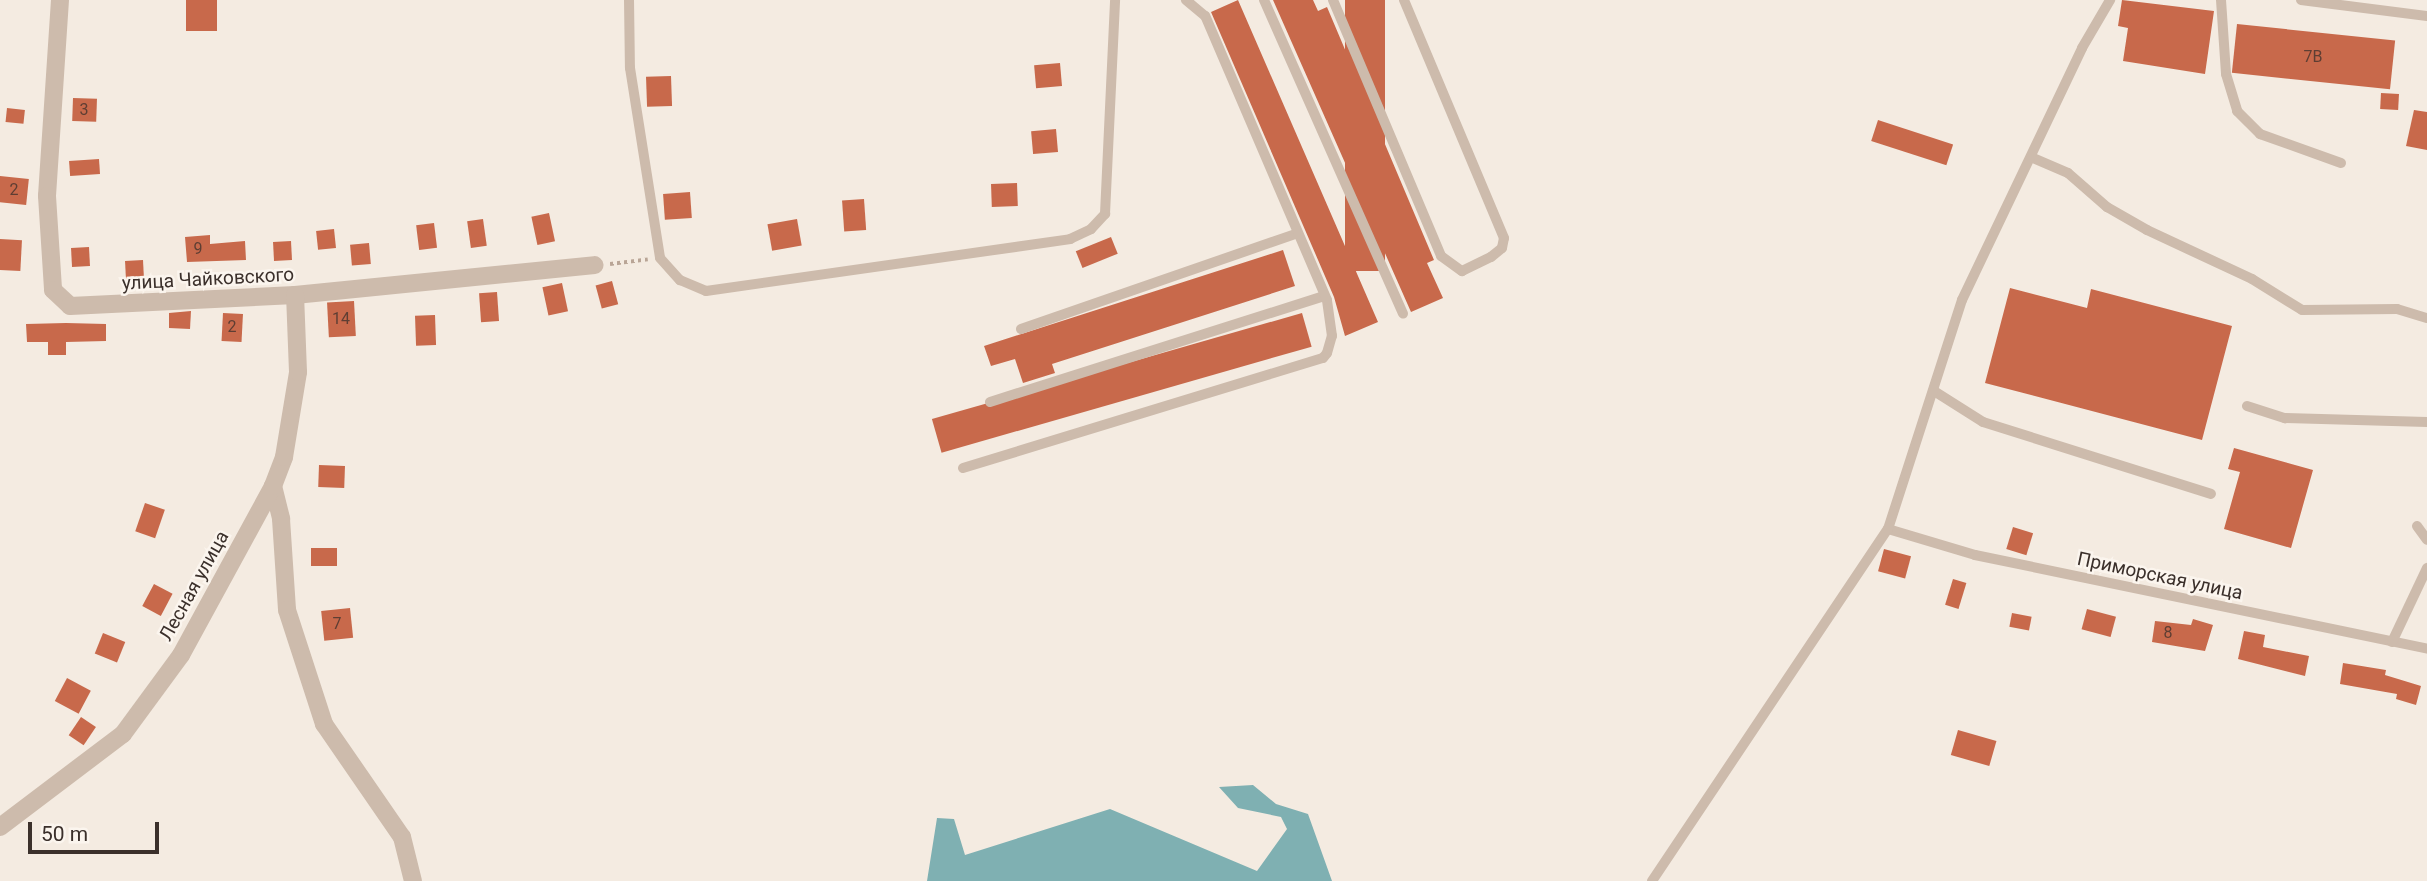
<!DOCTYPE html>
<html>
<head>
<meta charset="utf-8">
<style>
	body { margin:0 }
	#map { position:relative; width:2427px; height:881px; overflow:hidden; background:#f4ebe1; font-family:Roboto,sans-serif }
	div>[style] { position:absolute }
	.water>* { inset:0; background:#7fb0b2 }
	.building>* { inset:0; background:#c8694b; transform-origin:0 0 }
	.path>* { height:3.5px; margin-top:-1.75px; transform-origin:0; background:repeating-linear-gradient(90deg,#b9a596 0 3.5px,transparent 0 7px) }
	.lane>* { height:10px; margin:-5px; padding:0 5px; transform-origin:5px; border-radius:5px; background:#cdbbac }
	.street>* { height:18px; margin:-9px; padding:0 9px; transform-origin:9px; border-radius:9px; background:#cdbbac }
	span { translate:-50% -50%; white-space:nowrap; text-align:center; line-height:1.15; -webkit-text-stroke:5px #fbf5ee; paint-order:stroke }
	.number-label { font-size:16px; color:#5e3e33 }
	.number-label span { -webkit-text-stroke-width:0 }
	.street-label { font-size:19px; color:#3b302b }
	.scale { position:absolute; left:28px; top:822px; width:131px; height:32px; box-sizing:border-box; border:4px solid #3b302b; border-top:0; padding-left:9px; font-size:21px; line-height:24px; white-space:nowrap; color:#3b302b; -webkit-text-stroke:5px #fbf5ee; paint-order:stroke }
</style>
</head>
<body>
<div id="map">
	<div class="water">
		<div style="clip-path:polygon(1253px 785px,1276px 804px,1308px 814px,1332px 881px,927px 881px,937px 818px,954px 819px,965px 855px,1110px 809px,1257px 871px,1287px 829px,1281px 817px,1238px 808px,1219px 787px)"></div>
	</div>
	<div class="building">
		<div style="left:186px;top:0;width:31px;height:31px"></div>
		<div style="clip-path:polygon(1238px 0,1378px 322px,1345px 336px,1334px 297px,1211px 12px)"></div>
		<div style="clip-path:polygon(1273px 0,1313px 0,1318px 11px,1327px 7px,1434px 260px,1427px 263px,1443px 298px,1411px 312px)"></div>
		<div style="left:1345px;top:0;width:40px;height:271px"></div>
		<div style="clip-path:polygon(2122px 0,2214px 11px,2205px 74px,2123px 61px,2128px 28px,2118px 26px)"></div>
		<div style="left:2237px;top:24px;width:159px;height:49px;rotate:6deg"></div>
		<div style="left:1060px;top:63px;width:23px;height:26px;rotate:85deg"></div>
		<div style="left:671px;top:76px;width:30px;height:25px;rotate:88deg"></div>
		<div style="left:2381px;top:93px;width:18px;height:16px;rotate:3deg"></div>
		<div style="left:73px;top:98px;width:24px;height:23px;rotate:2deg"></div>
		<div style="left:7px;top:108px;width:18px;height:14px;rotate:6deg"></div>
		<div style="clip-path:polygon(2414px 110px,2427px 112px,2427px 150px,2406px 146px)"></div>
		<div style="left:1878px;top:120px;width:79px;height:22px;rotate:18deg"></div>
		<div style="left:1056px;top:129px;width:23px;height:25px;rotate:85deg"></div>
		<div style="left:99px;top:159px;width:15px;height:30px;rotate:86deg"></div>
		<div style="left:0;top:176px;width:29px;height:26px;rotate:6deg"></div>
		<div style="left:1017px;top:183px;width:23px;height:26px;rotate:88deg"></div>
		<div style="left:690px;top:192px;width:26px;height:27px;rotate:86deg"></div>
		<div style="left:864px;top:199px;width:31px;height:22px;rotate:86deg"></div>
		<div style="left:549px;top:213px;width:29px;height:18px;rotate:78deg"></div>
		<div style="left:483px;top:219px;width:27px;height:16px;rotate:82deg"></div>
		<div style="left:797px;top:219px;width:27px;height:30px;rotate:80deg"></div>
		<div style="left:434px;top:223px;width:25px;height:18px;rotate:83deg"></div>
		<div style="left:334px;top:229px;width:19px;height:18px;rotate:84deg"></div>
		<div style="clip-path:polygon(210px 235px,210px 244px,245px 241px,246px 260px,187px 262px,185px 237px)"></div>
		<div style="left:1111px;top:237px;width:18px;height:38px;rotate:68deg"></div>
		<div style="left:0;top:239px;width:22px;height:31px;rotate:3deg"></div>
		<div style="left:291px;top:241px;width:19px;height:18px;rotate:87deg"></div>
		<div style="left:369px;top:243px;width:21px;height:19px;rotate:85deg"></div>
		<div style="left:89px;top:247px;width:19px;height:18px;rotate:87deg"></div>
		<div style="clip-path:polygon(1283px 250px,1295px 286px,1052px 364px,1055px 373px,1023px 383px,1015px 359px,991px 366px,984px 346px)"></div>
		<div style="left:143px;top:260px;width:19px;height:18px;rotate:87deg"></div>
		<div style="left:612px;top:281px;width:24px;height:17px;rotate:75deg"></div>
		<div style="left:562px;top:283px;width:29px;height:20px;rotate:78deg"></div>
		<div style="clip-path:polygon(2010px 288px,2087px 308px,2091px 289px,2232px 326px,2202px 440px,1985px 383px)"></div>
		<div style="left:497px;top:292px;width:29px;height:18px;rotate:86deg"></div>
		<div style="left:354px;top:301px;width:35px;height:27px;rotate:87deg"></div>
		<div style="clip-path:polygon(191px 311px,190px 329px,169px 328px,169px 313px)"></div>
		<div style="left:223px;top:313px;width:20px;height:28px;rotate:3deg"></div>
		<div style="left:1302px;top:313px;width:35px;height:385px;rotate:74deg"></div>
		<div style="left:435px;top:315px;width:30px;height:20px;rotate:88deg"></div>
		<div style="clip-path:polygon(66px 323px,106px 324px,106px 341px,66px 342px,66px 355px,48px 355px,48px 342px,27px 342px,26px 324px)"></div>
		<div style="clip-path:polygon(2234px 448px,2313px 470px,2291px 548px,2224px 529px,2240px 472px,2228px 469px)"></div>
		<div style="left:319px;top:465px;width:26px;height:22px;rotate:2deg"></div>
		<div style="left:145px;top:503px;width:21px;height:30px;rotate:19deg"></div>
		<div style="left:2013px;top:527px;width:21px;height:23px;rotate:17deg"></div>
		<div style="left:337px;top:548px;width:18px;height:26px;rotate:90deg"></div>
		<div style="left:1884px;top:549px;width:28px;height:23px;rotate:15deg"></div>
		<div style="left:1953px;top:579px;width:14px;height:27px;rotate:17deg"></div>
		<div style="left:154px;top:584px;width:21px;height:25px;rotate:28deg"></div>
		<div style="left:350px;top:608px;width:30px;height:29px;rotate:84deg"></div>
		<div style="left:2087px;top:609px;width:30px;height:21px;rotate:15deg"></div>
		<div style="left:2012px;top:613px;width:20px;height:14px;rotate:11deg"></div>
		<div style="clip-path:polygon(2193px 619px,2213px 625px,2205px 651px,2152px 642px,2155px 621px,2191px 625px)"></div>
		<div style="clip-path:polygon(2244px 631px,2265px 635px,2263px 647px,2309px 656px,2305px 676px,2238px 659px)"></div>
		<div style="left:103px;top:633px;width:24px;height:22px;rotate:22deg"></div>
		<div style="clip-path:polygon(2343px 663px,2386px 670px,2385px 675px,2421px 686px,2416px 705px,2396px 699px,2397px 694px,2340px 684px)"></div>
		<div style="left:67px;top:678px;width:27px;height:26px;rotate:28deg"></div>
		<div style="left:81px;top:717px;width:18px;height:22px;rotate:34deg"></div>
		<div style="left:1958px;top:730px;width:40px;height:26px;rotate:16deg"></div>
	</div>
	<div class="path">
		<div style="left:610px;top:264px;width:38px;rotate:-7deg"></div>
	</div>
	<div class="lane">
		<div style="left:629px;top:0;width:68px;rotate:89.2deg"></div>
		<div style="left:630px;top:68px;width:192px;rotate:81deg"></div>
		<div style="left:660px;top:258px;width:30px;rotate:48deg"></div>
		<div style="left:680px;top:280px;width:28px;rotate:23deg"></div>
		<div style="left:706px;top:291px;width:368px;rotate:-8.1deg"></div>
		<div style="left:1070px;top:239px;width:23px;rotate:-25deg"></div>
		<div style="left:1091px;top:229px;width:21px;rotate:-47deg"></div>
		<div style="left:1105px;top:214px;width:214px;rotate:-87.3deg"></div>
		<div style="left:1264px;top:0;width:343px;rotate:66.1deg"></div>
		<div style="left:1333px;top:0;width:278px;rotate:67.1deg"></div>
		<div style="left:1441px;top:256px;width:26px;rotate:36deg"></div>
		<div style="left:1462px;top:271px;width:32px;rotate:-26deg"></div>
		<div style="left:1491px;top:257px;width:14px;rotate:-39deg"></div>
		<div style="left:1502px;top:248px;width:10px;rotate:-79deg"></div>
		<div style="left:1504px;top:238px;width:258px;rotate:-112.8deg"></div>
		<div style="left:2221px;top:0;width:74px;rotate:86.1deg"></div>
		<div style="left:2226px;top:74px;width:39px;rotate:73deg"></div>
		<div style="left:2237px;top:111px;width:33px;rotate:45deg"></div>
		<div style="left:2260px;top:134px;width:86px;rotate:19.7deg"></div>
		<div style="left:2301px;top:0;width:127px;rotate:7.2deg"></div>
		<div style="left:2031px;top:157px;width:40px;rotate:23.4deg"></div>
		<div style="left:2068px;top:173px;width:52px;rotate:41.1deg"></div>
		<div style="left:2107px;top:207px;width:46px;rotate:29.9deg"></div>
		<div style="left:2147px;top:230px;width:116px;rotate:25deg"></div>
		<div style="left:2252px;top:279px;width:59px;rotate:31.8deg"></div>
		<div style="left:2302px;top:310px;width:95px;rotate:-0.6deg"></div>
		<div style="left:2397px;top:309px;width:31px;rotate:17deg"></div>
		<div style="left:1021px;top:329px;width:293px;rotate:-19.1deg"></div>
		<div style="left:1934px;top:391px;width:58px;rotate:32.3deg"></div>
		<div style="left:1983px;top:422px;width:239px;rotate:17.5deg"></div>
		<div style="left:990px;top:402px;width:351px;rotate:-17.6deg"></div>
		<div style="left:2247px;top:406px;width:40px;rotate:18deg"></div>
		<div style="left:2285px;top:418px;width:142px;rotate:1.6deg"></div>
		<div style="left:963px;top:468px;width:376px;rotate:-17deg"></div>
		<div style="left:1323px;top:358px;width:6px;rotate:-51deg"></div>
		<div style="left:1327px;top:353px;width:18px;rotate:-74deg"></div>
		<div style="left:1332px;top:336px;width:36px;rotate:-98deg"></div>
		<div style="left:1327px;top:300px;width:309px;rotate:-113.2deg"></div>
		<div style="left:1205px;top:16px;width:25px;rotate:-140deg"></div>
		<div style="left:2417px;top:526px;width:17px;rotate:54deg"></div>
		<div style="left:1888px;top:529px;width:91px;rotate:16.6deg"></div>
		<div style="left:1975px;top:555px;width:462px;rotate:11.7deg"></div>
		<div style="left:2392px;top:642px;width:82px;rotate:-64.7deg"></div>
		<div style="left:1652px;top:881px;width:424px;rotate:-56.2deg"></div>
		<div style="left:1888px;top:529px;width:241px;rotate:-72.1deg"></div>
		<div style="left:1962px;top:300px;width:279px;rotate:-64.5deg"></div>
		<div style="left:2082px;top:48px;width:56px;rotate:-59.7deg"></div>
	</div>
	<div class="street">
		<div style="left:60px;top:0;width:196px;rotate:93.8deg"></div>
		<div style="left:47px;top:196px;width:94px;rotate:86.3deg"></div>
		<div style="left:53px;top:290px;width:23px;rotate:43deg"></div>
		<div style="left:70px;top:306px;width:225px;rotate:-2.8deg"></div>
		<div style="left:295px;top:295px;width:301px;rotate:-5.7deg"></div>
		<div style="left:273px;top:486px;width:34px;rotate:76deg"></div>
		<div style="left:281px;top:519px;width:91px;rotate:86.2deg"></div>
		<div style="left:287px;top:610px;width:120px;rotate:72deg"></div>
		<div style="left:324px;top:724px;width:137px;rotate:55.4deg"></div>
		<div style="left:402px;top:837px;width:45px;rotate:76deg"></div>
		<div style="left:0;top:827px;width:154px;rotate:-37.1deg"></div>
		<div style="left:123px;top:734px;width:98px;rotate:-53.7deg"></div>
		<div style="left:181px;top:655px;width:192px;rotate:-61.4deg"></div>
		<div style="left:273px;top:486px;width:31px;rotate:-69deg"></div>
		<div style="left:284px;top:457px;width:86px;rotate:-80.6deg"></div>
		<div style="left:298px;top:372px;width:77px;rotate:-92.2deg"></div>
	</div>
	<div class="number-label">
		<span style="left:2313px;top:57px">7В</span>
		<span style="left:84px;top:110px">3</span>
		<span style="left:14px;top:190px">2</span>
		<span style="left:198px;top:249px">9</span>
		<span style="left:341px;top:319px">14</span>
		<span style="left:232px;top:327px">2</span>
		<span style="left:337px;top:624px">7</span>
		<span style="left:2168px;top:633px">8</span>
	</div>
	<div class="street-label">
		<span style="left:208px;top:279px;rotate:-3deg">улица Чайковского</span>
		<span style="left:2160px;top:576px;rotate:12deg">Приморская улица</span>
		<span style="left:194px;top:586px;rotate:-61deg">Лесная улица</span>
	</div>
	<div class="scale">50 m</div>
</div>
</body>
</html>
